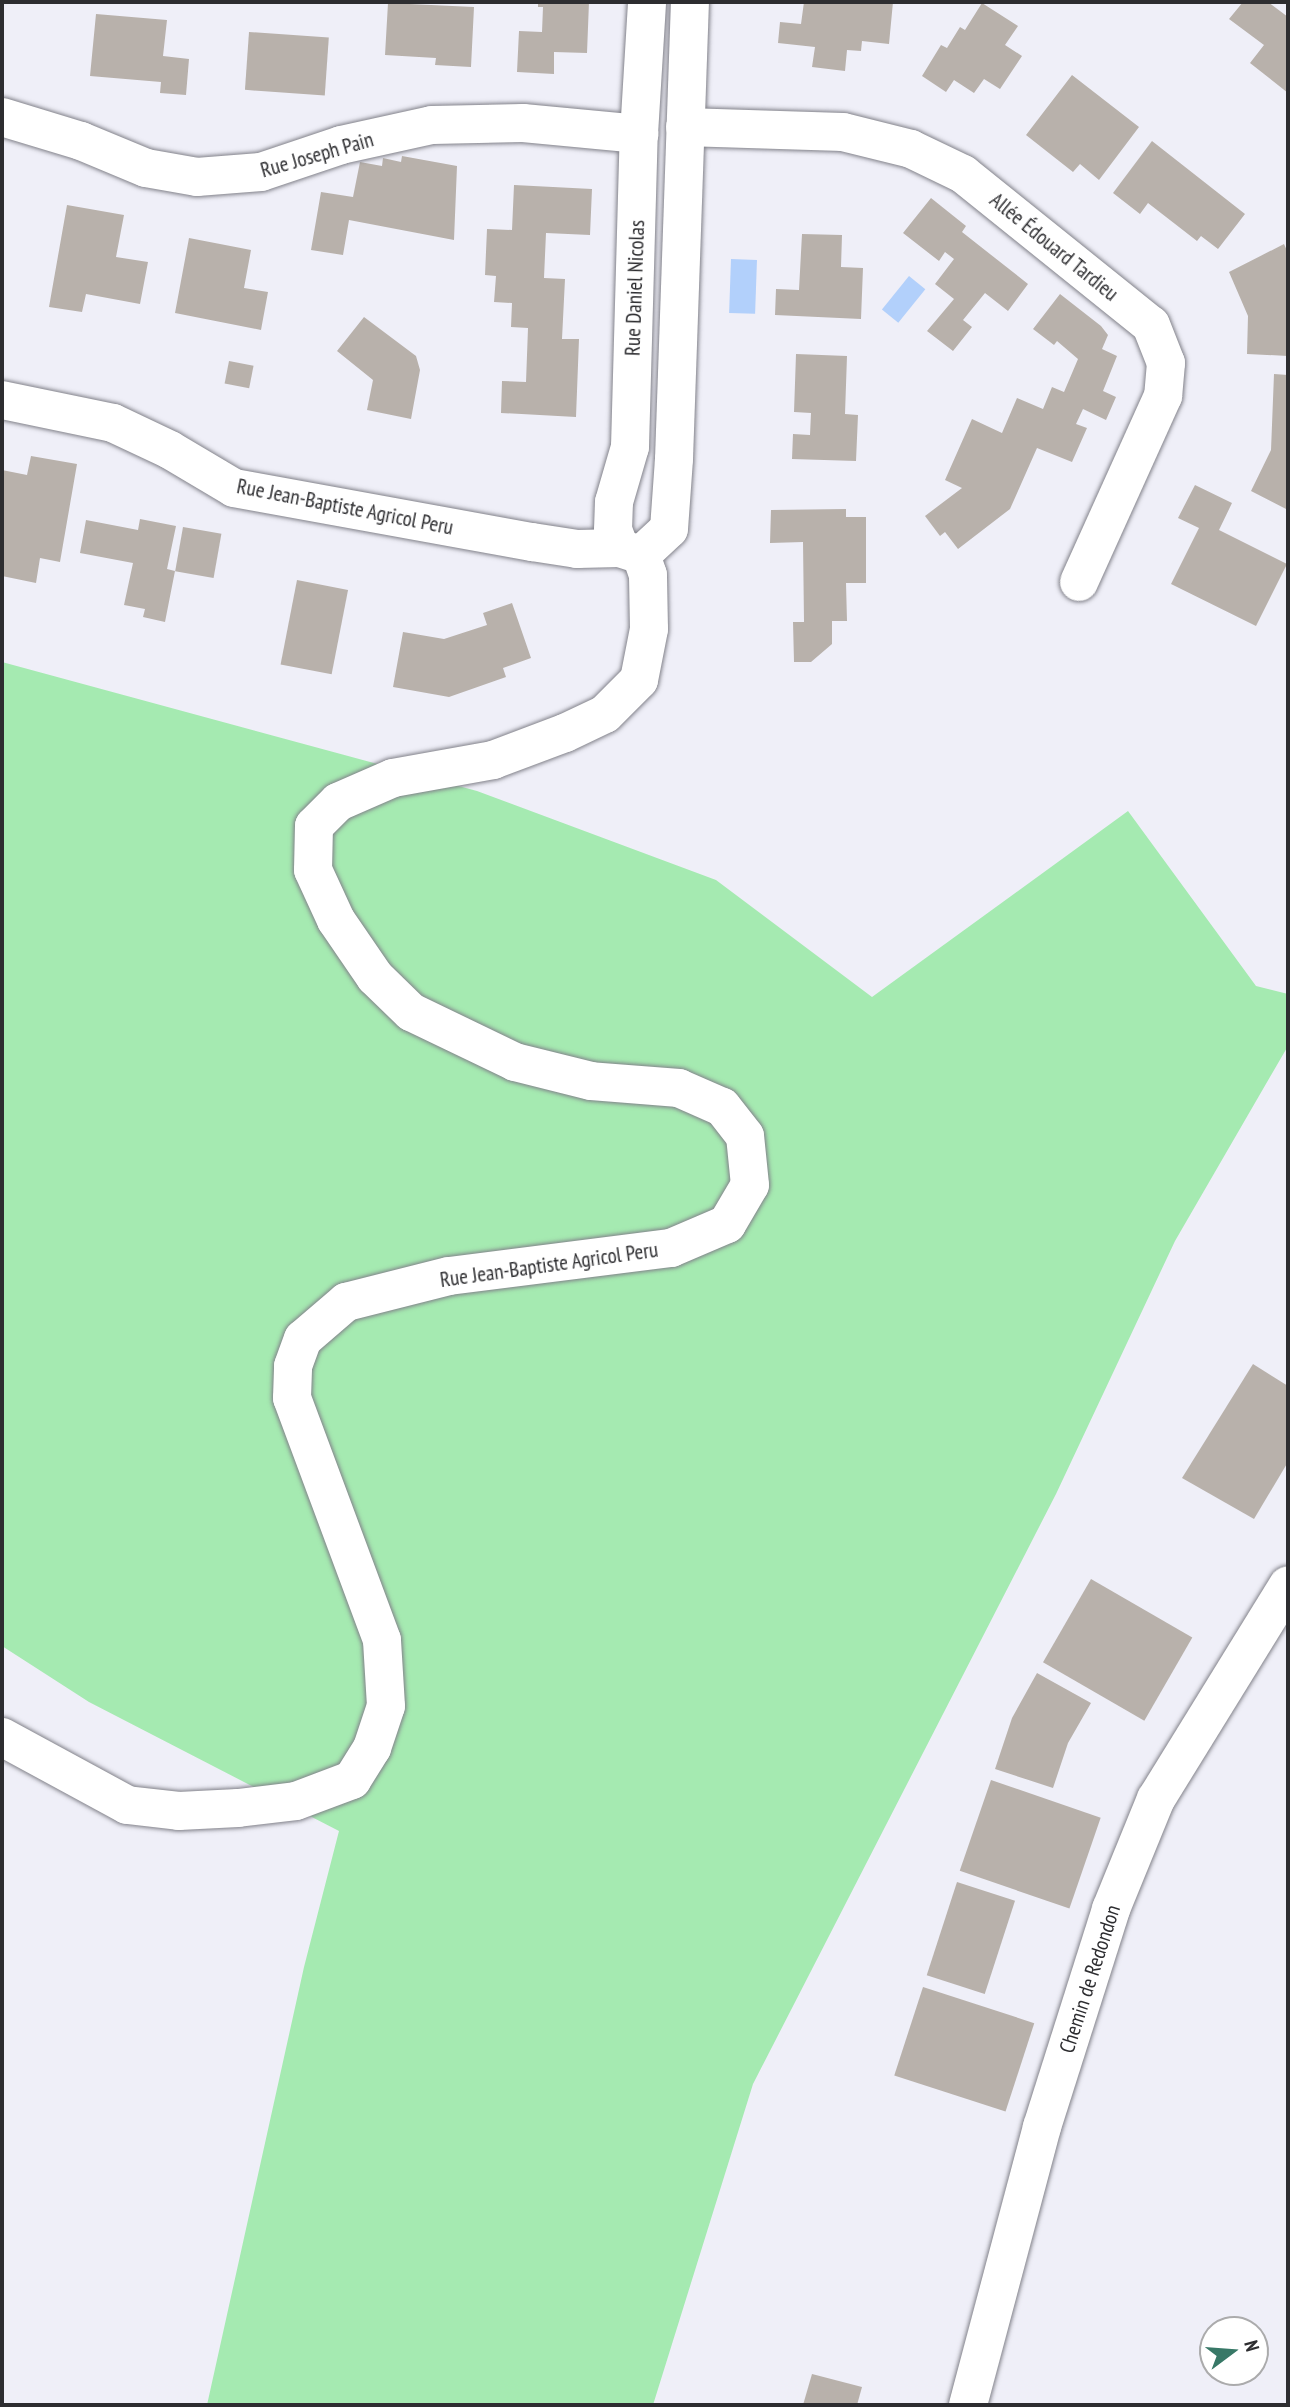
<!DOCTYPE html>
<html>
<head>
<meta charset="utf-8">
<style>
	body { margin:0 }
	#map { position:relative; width:1290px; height:2407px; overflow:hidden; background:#efeff8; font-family:"PT Sans Narrow",sans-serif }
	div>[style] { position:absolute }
	.green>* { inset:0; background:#a5eab1 }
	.water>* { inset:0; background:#b2d0fb; transform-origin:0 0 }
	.building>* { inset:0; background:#b8b1ab; transform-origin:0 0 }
	.roads { filter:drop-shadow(0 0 2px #82828a) drop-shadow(0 0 2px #82828a) }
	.minor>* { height:38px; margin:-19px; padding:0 19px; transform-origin:19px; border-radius:19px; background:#fff }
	span { translate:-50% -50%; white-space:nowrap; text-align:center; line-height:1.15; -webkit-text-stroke:5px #fff; paint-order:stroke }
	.street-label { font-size:21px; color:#2d2d30 }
	.frame { position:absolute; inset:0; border:4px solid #2d2d30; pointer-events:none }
	.north { position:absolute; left:1199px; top:2316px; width:70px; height:70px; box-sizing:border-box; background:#fff; border:2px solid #ababac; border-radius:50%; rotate:74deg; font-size:19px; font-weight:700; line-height:28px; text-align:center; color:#2d2d30 }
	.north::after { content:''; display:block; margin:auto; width:24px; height:32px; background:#387867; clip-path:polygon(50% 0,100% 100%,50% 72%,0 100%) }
</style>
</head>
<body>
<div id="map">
	<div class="green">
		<div style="clip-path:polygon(2px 662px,477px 791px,716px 880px,872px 997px,1128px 811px,1256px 986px,1288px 994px,1288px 1046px,1175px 1241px,1056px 1494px,753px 2084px,653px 2405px,207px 2405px,304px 1967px,339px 1831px,89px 1702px,2px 1646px)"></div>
	</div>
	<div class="water">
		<div style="left:731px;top:259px;width:26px;height:54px;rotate:2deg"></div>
		<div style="left:909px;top:276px;width:21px;height:43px;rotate:39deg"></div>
	</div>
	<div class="building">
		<div style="clip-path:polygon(538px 2px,589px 2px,587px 53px,554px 52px,554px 74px,517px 72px,519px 31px,542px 32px,543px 7px,538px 7px)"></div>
		<div style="clip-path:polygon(804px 2px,893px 2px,889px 44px,862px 41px,861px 51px,847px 50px,845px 71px,812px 67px,815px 47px,778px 43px,780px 22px,801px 24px)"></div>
		<div style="clip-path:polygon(1243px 2px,1268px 2px,1288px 17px,1288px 93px,1250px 63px,1264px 45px,1229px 19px)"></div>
		<div style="clip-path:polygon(388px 3px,474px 7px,471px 67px,435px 65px,436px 58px,385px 55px)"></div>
		<div style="clip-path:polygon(982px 3px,1018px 26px,1005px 45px,1022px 56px,1000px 89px,984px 79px,974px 93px,954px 80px,946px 92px,922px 76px,941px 45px,947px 48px,960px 27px,965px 30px)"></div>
		<div style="clip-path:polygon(96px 14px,167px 20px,163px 56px,189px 59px,186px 95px,160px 93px,161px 82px,90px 76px)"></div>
		<div style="left:249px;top:32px;width:80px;height:58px;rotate:4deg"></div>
		<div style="clip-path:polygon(1072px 75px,1139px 127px,1099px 180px,1080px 164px,1073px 172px,1026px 135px)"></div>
		<div style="clip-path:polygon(1152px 141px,1245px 214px,1218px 249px,1201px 236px,1197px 241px,1148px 203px,1140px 214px,1113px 193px)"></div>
		<div style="clip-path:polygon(402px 156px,457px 166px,454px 240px,349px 220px,343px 255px,311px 250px,321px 192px,353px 197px,360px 162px,382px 166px,383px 158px,401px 162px)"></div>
		<div style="clip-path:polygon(514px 185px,592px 189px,590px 235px,546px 233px,544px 278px,565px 279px,562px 339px,579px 339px,576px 417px,501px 413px,502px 381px,526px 382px,528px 328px,511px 327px,512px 303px,494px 302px,496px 276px,485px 275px,487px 229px,512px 230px)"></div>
		<div style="clip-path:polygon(931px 198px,966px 226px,962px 232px,1028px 284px,1008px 311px,985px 293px,963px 320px,972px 327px,953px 351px,927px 331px,954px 299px,935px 284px,954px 259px,945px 252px,939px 261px,903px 233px)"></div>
		<div style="clip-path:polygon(67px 205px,124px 215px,116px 257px,148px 262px,140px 304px,86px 294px,82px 312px,49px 307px)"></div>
		<div style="clip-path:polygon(802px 234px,842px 235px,841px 267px,863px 268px,861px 319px,775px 315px,776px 289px,799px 290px)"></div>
		<div style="clip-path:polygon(189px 238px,251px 250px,244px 288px,268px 292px,261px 330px,175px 313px)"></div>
		<div style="clip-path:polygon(1284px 244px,1288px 253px,1288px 356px,1247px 354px,1248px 316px,1229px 272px)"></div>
		<div style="clip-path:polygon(1060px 294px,1101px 326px,1108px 335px,1102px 349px,1117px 356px,1103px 391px,1116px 397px,1106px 420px,1083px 409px,1076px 424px,1087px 428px,1072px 462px,1037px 448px,1010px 509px,958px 549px,945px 532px,940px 536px,925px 516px,962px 488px,945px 480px,972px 419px,1002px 433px,1017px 398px,1043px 409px,1052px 387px,1064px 392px,1078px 359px,1057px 341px,1054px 345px,1033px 329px)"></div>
		<div style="clip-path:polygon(364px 317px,416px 356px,420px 370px,411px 419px,367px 410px,373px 380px,337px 351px)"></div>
		<div style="clip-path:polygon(796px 354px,847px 356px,845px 414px,858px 415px,856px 461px,792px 459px,793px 434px,810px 435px,811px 413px,794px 412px)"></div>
		<div style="left:229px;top:361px;width:25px;height:23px;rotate:11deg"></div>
		<div style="clip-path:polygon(1274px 374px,1288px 375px,1288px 510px,1251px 491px,1271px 450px)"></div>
		<div style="clip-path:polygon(31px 456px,77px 464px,60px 562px,40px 558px,36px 583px,2px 576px,2px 470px,27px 475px)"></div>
		<div style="clip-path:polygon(1195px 485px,1232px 503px,1219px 530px,1287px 564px,1256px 626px,1171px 584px,1199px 528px,1178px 518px)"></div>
		<div style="clip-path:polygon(846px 509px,846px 517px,866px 517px,866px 583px,846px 583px,847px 621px,832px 621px,832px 644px,811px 662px,794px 662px,793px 622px,804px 622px,803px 542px,770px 543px,771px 510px)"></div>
		<div style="clip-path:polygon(140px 519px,176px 526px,167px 569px,175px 571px,165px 622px,143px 617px,145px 609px,124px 605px,133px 563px,80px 553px,86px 520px,138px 530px)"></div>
		<div style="left:183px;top:527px;width:39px;height:45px;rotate:10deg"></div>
		<div style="left:297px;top:580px;width:52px;height:86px;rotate:11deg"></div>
		<div style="clip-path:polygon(512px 603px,531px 658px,503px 668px,506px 677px,449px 697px,393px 687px,403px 632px,444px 639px,487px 625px,483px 613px)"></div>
		<div style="clip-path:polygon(1253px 1364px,1288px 1386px,1288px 1462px,1254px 1519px,1182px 1478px)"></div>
		<div style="left:1091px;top:1579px;width:117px;height:96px;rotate:30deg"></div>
		<div style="clip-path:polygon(1037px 1673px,1091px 1703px,1068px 1743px,1053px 1788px,995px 1769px,1012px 1718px)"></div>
		<div style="left:991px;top:1780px;width:116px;height:96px;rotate:19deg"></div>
		<div style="left:957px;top:1882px;width:61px;height:98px;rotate:18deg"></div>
		<div style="left:923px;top:1987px;width:117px;height:93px;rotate:18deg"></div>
		<div style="clip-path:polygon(812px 2374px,862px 2387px,857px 2405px,803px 2405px)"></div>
	</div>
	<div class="roads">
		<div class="minor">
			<div style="left:2px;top:117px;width:83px;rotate:16.9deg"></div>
			<div style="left:81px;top:141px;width:70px;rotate:22.6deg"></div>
			<div style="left:146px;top:168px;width:52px;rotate:10deg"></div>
			<div style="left:197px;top:177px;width:64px;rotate:-4.5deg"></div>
			<div style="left:261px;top:172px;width:84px;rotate:-18.6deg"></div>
			<div style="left:341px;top:145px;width:93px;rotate:-12.4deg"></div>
			<div style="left:432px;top:125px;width:91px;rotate:-1.3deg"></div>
			<div style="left:523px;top:123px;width:117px;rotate:5.4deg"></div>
			<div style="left:685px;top:127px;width:158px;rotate:1.8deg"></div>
			<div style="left:843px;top:132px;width:70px;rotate:14deg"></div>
			<div style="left:911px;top:149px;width:58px;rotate:25.7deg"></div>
			<div style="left:963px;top:174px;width:241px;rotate:38.8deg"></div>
			<div style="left:1151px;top:325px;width:41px;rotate:68.5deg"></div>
			<div style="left:1166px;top:363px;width:33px;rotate:95deg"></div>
			<div style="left:1163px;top:396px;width:204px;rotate:114.3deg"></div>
			<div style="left:2px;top:400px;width:113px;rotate:11.7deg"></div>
			<div style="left:113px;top:423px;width:63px;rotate:25.3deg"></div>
			<div style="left:170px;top:450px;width:74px;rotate:30.7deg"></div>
			<div style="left:234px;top:488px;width:303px;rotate:10.3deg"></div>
			<div style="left:532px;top:542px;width:46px;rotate:8.8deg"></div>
			<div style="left:577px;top:549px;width:43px;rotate:-1.3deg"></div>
			<div style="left:641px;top:555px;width:22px;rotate:-162deg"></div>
			<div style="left:620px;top:548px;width:19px;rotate:-111deg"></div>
			<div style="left:613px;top:530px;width:28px;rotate:-88deg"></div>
			<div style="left:614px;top:502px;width:57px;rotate:-73.8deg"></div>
			<div style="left:630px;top:447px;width:313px;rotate:-88.4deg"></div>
			<div style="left:639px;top:134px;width:132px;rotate:-86.5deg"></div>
			<div style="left:641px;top:555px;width:38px;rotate:-43deg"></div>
			<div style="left:669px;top:529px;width:70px;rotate:-85.9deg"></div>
			<div style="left:674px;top:459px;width:457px;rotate:-88deg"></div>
			<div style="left:2px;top:1737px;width:142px;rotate:28.5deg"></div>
			<div style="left:127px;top:1805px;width:52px;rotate:6.6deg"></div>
			<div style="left:179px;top:1811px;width:59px;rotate:-2.9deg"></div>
			<div style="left:238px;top:1808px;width:58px;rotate:-6.9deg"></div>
			<div style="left:296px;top:1801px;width:60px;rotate:-20.6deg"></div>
			<div style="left:352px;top:1780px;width:38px;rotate:-58deg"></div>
			<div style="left:372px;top:1748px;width:44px;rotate:-71.6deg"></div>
			<div style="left:386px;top:1706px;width:66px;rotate:-93.5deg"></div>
			<div style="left:382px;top:1640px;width:258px;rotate:-110.4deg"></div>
			<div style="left:292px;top:1398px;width:32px;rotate:-88deg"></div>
			<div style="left:293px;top:1366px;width:29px;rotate:-70deg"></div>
			<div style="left:303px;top:1339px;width:57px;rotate:-40.7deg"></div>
			<div style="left:346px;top:1302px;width:106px;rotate:-14.2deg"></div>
			<div style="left:449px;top:1276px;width:224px;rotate:-7.2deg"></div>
			<div style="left:671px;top:1248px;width:61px;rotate:-23.2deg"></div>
			<div style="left:727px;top:1224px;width:45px;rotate:-59.5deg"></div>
			<div style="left:750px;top:1185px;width:49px;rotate:-95.8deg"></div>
			<div style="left:745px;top:1136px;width:37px;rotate:-128deg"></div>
			<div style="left:722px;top:1107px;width:47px;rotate:-156.2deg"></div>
			<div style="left:679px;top:1088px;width:88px;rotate:-175.5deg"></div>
			<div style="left:591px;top:1081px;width:78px;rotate:-166deg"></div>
			<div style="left:515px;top:1062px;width:115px;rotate:-154.3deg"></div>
			<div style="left:411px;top:1012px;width:50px;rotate:-135.8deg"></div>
			<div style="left:375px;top:977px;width:69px;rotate:-124.4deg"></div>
			<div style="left:336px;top:920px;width:55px;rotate:-114.7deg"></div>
			<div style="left:313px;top:870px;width:44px;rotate:-88.7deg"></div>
			<div style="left:314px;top:826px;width:34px;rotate:-45deg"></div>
			<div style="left:338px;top:802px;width:60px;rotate:-23.6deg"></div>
			<div style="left:393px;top:778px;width:102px;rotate:-10.2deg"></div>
			<div style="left:493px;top:760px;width:77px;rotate:-20.6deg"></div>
			<div style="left:565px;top:733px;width:44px;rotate:-25.4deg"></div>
			<div style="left:605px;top:714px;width:48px;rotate:-45deg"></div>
			<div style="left:639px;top:680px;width:52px;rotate:-78.9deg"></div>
			<div style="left:649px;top:629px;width:54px;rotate:-91.1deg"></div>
			<div style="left:648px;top:575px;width:21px;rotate:-109deg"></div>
			<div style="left:968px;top:2405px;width:288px;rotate:-75.1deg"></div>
			<div style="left:1042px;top:2127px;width:229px;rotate:-72.4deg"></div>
			<div style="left:1111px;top:1909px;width:119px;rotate:-67.8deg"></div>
			<div style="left:1156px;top:1799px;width:251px;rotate:-58.3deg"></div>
		</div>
	</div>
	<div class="street-label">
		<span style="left:317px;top:155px;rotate:-16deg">Rue Joseph Pain</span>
		<span style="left:1054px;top:247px;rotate:39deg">Allée Édouard Tardieu</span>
		<span style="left:635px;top:288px;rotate:-88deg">Rue Daniel Nicolas</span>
		<span style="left:345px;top:507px;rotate:11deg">Rue Jean-Baptiste Agricol Peru</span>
		<span style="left:549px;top:1265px;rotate:-8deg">Rue Jean-Baptiste Agricol Peru</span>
		<span style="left:1090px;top:1979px;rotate:-72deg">Chemin de Redondon</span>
	</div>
	<div class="frame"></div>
	<div class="north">N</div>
</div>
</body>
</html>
